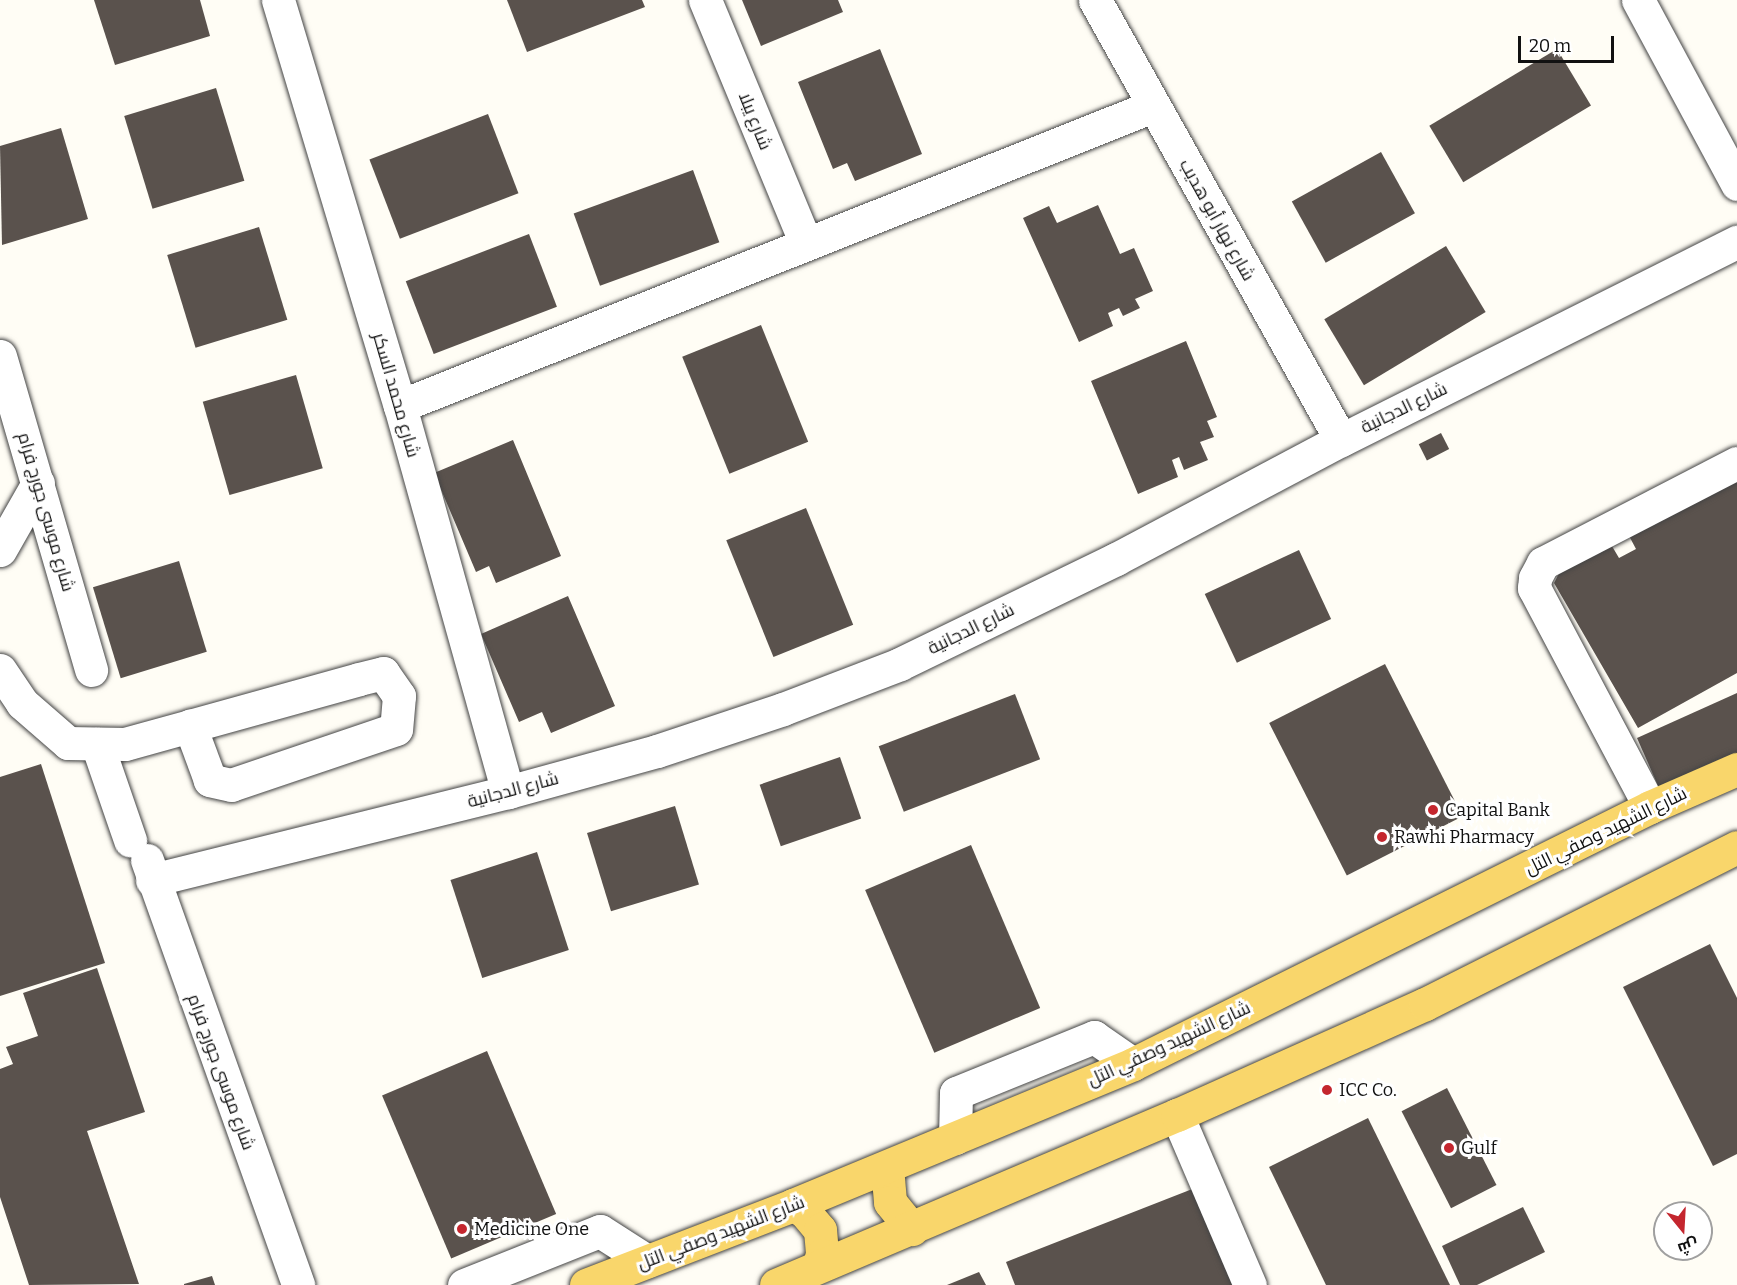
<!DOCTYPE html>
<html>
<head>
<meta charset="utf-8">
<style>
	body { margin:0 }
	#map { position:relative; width:1737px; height:1285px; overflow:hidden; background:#fffdf5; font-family:Bitter,Cairo,serif }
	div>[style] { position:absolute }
	.building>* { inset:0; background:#5a524d; transform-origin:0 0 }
	.roads { filter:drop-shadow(0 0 2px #444) drop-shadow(0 0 2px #444) }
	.minor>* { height:33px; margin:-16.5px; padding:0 16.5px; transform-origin:16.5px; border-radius:16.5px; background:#fff }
	.major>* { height:33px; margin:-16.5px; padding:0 16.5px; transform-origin:16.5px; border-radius:16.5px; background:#f9d66b }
	.dots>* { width:16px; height:16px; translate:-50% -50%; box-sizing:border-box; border:3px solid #fff; border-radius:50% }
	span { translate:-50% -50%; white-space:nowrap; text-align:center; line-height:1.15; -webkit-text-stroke:6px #fff; paint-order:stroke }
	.street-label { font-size:18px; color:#111 }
	.poi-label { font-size:18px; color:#111 }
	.left { translate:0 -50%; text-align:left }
	.north { position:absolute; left:1653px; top:1201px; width:60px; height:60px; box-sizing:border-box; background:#fff; border:2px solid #a0a0a0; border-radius:50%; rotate:162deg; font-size:16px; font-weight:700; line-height:24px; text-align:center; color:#111 }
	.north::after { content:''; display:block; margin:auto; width:21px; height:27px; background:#c4262e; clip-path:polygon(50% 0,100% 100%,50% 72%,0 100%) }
	.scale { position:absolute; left:1518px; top:36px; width:96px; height:27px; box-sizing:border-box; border:3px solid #111; border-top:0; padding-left:8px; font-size:18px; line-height:21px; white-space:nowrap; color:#111; -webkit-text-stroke:4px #fff; paint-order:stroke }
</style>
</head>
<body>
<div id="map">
	<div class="building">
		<div style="clip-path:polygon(94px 0,200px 0,210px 36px,115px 65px)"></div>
		<div style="clip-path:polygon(507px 0,642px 0,645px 7px,527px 52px)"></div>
		<div style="clip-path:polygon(742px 0,838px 0,843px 12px,761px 46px)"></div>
		<div style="clip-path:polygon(880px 49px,922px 154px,855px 181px,847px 163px,833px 169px,798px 82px)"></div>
		<div style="left:1557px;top:49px;width:66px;height:149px;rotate:59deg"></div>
		<div style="left:216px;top:88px;width:97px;height:96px;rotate:73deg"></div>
		<div style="left:488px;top:114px;width:85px;height:127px;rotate:69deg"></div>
		<div style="clip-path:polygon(61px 128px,88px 219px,2px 245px,0 146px)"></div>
		<div style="left:1381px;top:152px;width:70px;height:102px;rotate:61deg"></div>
		<div style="left:693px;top:170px;width:77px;height:127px;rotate:70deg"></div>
		<div style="clip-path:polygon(1098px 205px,1120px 254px,1134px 248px,1153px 291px,1135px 299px,1140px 308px,1123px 316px,1119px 308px,1108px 313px,1113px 326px,1079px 342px,1023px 218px,1049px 206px,1057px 223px)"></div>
		<div style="left:259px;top:227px;width:97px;height:96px;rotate:73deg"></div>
		<div style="left:529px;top:234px;width:78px;height:132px;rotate:69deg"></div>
		<div style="left:1446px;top:246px;width:77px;height:142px;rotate:59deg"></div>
		<div style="left:761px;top:325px;width:126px;height:85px;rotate:68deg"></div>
		<div style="clip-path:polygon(1186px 341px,1217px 417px,1207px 421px,1214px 437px,1200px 442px,1208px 460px,1184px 470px,1179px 457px,1172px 460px,1178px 477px,1138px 494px,1091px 381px)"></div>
		<div style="left:296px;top:375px;width:97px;height:97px;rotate:74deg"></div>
		<div style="left:1441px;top:433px;width:18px;height:25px;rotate:63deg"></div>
		<div style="clip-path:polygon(513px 440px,561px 556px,496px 583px,489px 566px,476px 572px,434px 473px)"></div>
		<div style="clip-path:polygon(1737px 473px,1737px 673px,1638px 728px,1554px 583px,1570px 552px,1606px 536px,1619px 558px,1636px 549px,1627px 532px)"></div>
		<div style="left:806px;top:508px;width:126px;height:86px;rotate:68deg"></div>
		<div style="left:1299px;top:550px;width:76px;height:104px;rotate:65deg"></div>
		<div style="left:179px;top:561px;width:95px;height:90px;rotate:73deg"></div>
		<div style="clip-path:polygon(568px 596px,615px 706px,551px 733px,542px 712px,519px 722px,481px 634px)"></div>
		<div style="left:1385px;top:664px;width:171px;height:130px;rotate:63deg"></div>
		<div style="clip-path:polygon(1737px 693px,1737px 753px,1659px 788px,1637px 738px)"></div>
		<div style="left:1015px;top:694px;width:70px;height:146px;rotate:69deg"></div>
		<div style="left:840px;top:757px;width:65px;height:85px;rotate:71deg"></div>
		<div style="clip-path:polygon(41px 764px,105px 963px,0 996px,0 777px)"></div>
		<div style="left:675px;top:806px;width:82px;height:92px;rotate:73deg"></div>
		<div style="left:971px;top:845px;width:177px;height:115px;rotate:67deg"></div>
		<div style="left:537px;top:852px;width:103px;height:91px;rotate:72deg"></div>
		<div style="clip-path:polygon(1710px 944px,1737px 998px,1737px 1154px,1713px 1166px,1623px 987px)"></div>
		<div style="clip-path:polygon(97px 968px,145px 1112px,87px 1131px,139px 1284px,29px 1285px,0 1197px,0 1069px,13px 1064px,6px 1047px,38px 1036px,23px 993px)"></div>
		<div style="left:487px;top:1051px;width:177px;height:114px;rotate:67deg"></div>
		<div style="left:1447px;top:1088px;width:109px;height:51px;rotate:63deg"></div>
		<div style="clip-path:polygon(1368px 1118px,1450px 1285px,1326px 1285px,1269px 1167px)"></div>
		<div style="clip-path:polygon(1200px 1186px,1239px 1285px,1015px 1285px,1006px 1262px)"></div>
		<div style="clip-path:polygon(1523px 1207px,1545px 1252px,1477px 1285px,1460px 1285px,1442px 1246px)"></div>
		<div style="clip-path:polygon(979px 1272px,986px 1285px,947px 1285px)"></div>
		<div style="clip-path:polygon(212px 1276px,215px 1285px,184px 1285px,184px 1284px)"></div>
	</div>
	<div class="roads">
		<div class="minor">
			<div style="left:278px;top:0;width:424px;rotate:73.3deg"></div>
			<div style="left:400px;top:406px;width:401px;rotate:74.4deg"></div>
			<div style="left:705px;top:0;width:262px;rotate:67.5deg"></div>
			<div style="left:1095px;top:0;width:504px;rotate:60.79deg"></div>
			<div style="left:1638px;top:0;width:209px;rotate:61.7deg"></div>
			<div style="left:0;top:356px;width:327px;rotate:73.8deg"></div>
			<div style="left:400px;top:406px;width:811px;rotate:-21.72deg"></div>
			<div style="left:0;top:550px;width:77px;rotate:-60.4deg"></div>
			<div style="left:0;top:670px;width:40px;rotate:56deg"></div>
			<div style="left:22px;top:703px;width:61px;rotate:41deg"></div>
			<div style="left:68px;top:743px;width:57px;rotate:1deg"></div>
			<div style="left:125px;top:744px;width:67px;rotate:-15.5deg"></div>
			<div style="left:190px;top:726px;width:175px;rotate:-15.5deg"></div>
			<div style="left:359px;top:679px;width:25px;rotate:-14deg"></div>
			<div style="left:383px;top:673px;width:28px;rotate:55deg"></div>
			<div style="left:399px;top:696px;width:33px;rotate:95deg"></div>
			<div style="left:396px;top:729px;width:174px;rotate:161.3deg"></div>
			<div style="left:231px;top:785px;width:22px;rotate:-167deg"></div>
			<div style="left:210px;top:780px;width:58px;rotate:-110.3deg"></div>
			<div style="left:97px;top:744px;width:102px;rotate:71deg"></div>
			<div style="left:1650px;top:807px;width:248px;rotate:-117.9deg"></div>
			<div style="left:1534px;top:588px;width:10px;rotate:-84deg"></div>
			<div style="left:1535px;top:578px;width:17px;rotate:-62deg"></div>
			<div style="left:1543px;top:563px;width:218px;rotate:-27.3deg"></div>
			<div style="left:147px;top:860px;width:451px;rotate:70.4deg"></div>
			<div style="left:152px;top:880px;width:367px;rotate:-13.9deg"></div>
			<div style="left:508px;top:792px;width:155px;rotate:-15.4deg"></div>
			<div style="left:657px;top:751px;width:133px;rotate:-18.4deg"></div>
			<div style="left:783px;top:709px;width:125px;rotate:-21deg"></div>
			<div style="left:900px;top:664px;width:240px;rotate:-25.9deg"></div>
			<div style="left:1116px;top:559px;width:255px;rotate:-27.9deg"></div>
			<div style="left:1341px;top:440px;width:443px;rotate:-26.6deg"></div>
			<div style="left:1177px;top:1115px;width:185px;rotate:66.8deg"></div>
			<div style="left:955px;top:1138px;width:45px;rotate:-88.7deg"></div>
			<div style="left:956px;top:1093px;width:149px;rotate:-22.1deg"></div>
			<div style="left:1094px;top:1037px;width:47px;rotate:34.7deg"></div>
			<div style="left:464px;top:1285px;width:146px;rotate:-21.7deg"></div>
			<div style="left:600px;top:1231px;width:56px;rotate:32.6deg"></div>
		</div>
		<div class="major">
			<div style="left:887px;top:1167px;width:35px;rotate:85deg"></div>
			<div style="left:890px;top:1202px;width:35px;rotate:51deg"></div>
			<div style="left:793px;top:1205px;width:13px;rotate:29deg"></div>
			<div style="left:804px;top:1211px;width:25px;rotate:50deg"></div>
			<div style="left:820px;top:1230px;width:25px;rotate:85deg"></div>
			<div style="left:822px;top:1255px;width:12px;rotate:110deg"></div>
			<div style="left:586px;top:1285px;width:222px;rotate:-21.1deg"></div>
			<div style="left:793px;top:1205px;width:368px;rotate:-22.5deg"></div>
			<div style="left:1133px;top:1064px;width:577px;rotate:-26.43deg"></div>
			<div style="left:1650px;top:807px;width:95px;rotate:-23.6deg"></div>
			<div style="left:776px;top:1285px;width:436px;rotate:-23deg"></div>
			<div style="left:1177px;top:1115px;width:272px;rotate:-24.1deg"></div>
			<div style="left:1425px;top:1004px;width:349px;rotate:-26.7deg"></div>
		</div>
	</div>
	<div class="dots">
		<div style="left:1433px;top:810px;background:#c4262e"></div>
		<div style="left:1382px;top:837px;background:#c4262e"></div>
		<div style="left:1327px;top:1090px;background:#c4262e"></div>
		<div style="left:1449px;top:1148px;background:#c4262e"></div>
		<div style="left:462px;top:1229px;background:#c4262e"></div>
	</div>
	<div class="street-label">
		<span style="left:755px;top:121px;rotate:68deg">شارع يبلا</span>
		<span style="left:1217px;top:220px;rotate:61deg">شارع نهار أبو هديب</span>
		<span style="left:396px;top:395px;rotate:74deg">شارع محمد السكر</span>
		<span style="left:1404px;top:408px;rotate:-26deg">شارع الدجانية</span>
		<span style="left:46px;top:512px;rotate:74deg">شارع موسى جورج فرام</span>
		<span style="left:971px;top:629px;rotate:-26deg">شارع الدجانية</span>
		<span style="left:513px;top:790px;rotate:-15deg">شارع الدجانية</span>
		<span style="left:1606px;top:831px;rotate:-26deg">شارع الشهيد وصفي التل</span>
		<span style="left:1169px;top:1044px;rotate:-25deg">شارع الشهيد وصفي التل</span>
		<span style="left:221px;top:1072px;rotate:70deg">شارع موسى جورج فرام</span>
		<span style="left:721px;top:1233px;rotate:-21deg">شارع الشهيد وصفي التل</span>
	</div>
	<div class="poi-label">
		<span class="left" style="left:1445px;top:810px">Capital Bank</span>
		<span class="left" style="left:1394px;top:837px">Rawhi Pharmacy</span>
		<span class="left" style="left:1339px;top:1090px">ICC Co.</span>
		<span class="left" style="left:1461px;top:1148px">Gulf</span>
		<span class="left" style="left:474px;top:1229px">Medicine One</span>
	</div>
	<div class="north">ش</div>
	<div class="scale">20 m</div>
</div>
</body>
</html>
